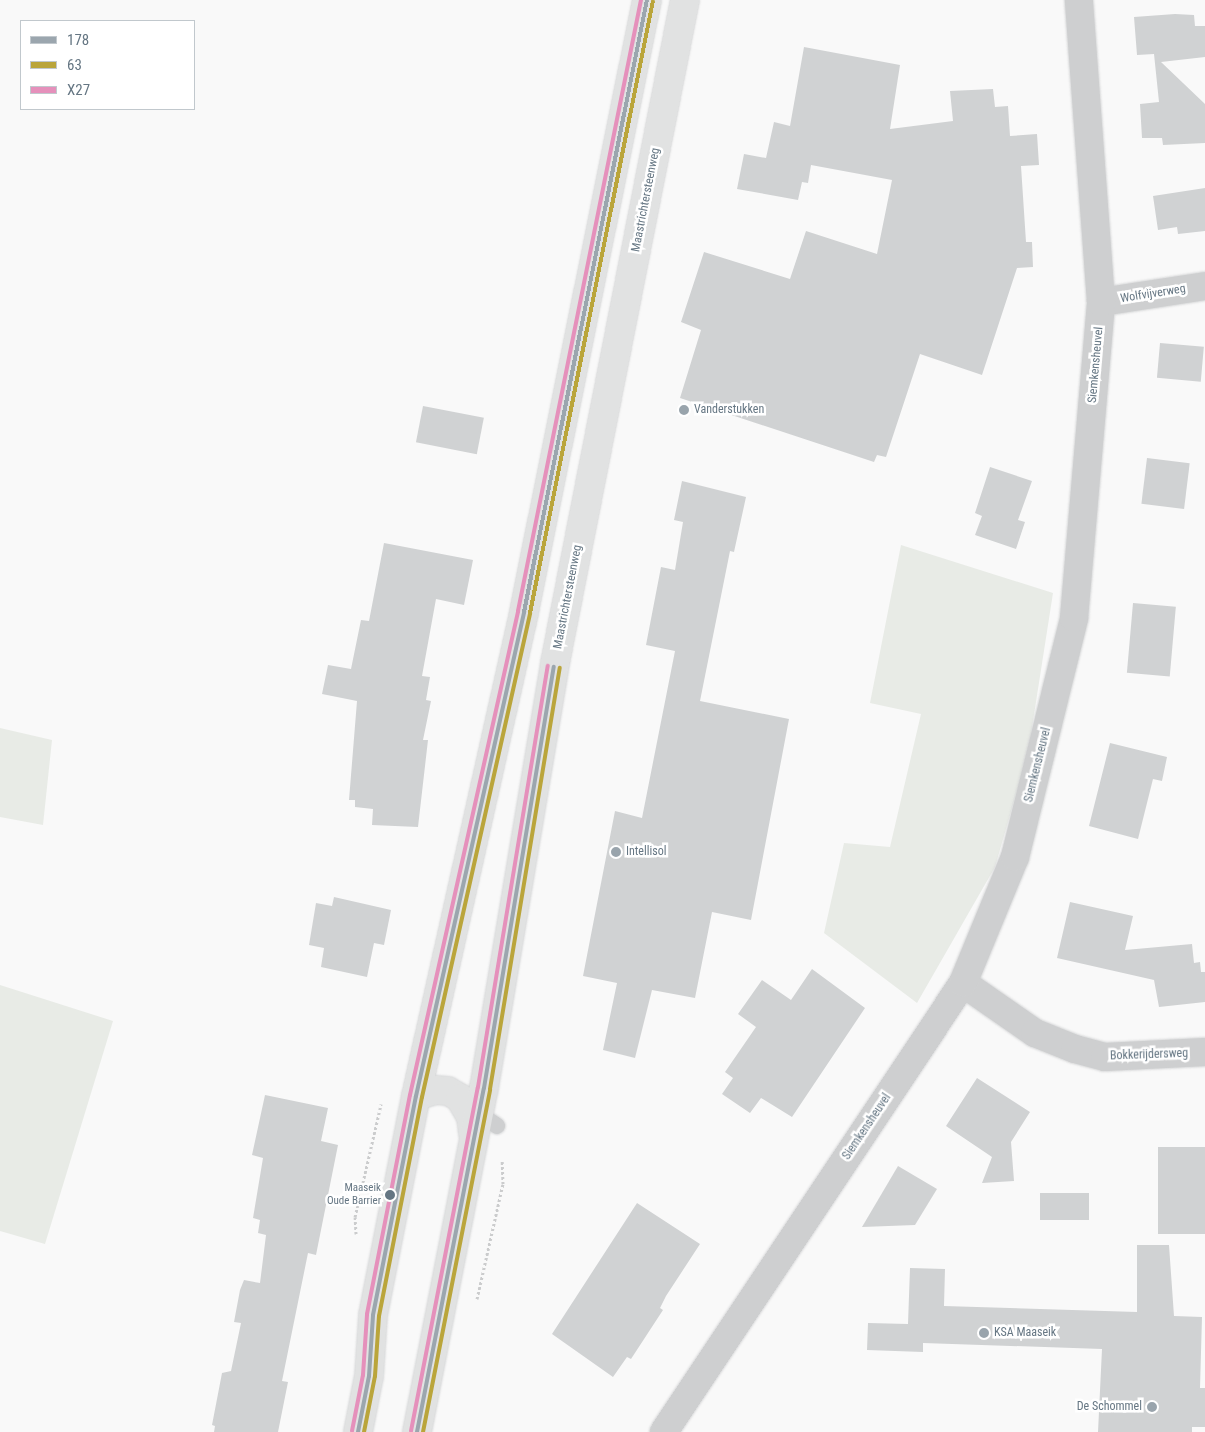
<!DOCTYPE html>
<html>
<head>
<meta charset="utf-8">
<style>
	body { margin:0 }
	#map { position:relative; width:1205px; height:1432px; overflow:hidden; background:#f9f9f9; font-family:"Roboto Condensed",sans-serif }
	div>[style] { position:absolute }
	.green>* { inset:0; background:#e8ebe6 }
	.building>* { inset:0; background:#d0d2d3; transform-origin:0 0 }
	.path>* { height:3px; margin-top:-1.5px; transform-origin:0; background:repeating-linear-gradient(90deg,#cbcccd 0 2.5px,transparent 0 5px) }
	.roads { filter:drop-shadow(0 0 1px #d5d6d7) drop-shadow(0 0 1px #d5d6d7) }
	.service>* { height:16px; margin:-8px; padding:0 8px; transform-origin:8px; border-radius:8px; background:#cecfd0 }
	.minor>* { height:28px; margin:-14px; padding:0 14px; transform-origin:14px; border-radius:14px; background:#cecfd0 }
	.primary>* { height:28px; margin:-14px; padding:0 14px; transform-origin:14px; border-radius:14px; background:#e1e2e2 }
	.bus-1>* { height:4px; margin:-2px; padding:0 2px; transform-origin:2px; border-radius:2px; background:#9ba6ae }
	.bus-2>* { height:4px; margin:-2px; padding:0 2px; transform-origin:2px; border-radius:2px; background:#baa53b }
	.bus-3>* { height:4px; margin:-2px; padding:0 2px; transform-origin:2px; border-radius:2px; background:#e590bb }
	.dots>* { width:14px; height:14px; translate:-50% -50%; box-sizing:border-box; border:2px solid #fff; border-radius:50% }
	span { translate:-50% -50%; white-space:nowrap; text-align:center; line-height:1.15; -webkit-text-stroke:5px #fff; paint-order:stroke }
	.bus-label { font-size:11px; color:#657683 }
	.right { translate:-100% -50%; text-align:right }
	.street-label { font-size:12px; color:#657683 }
	.poi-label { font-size:12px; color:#657683 }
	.left { translate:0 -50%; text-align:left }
	.legend { position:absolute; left:20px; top:20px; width:175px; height:90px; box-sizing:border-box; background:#fff; border:1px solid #c1c8cd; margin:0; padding:6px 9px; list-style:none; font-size:15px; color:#657683 }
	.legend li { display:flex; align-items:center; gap:10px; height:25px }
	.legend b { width:25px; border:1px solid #c1c8cd }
</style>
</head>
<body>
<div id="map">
	<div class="green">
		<div style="clip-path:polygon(901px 545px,1053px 593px,1028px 753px,995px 867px,917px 1003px,824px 933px,844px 843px,890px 847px,921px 714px,870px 703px)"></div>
		<div style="clip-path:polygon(0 728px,52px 740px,43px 825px,0 817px)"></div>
		<div style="clip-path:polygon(0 985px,113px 1021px,45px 1244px,0 1231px)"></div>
	</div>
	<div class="building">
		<div style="clip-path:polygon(1175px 14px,1194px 15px,1195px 26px,1205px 26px,1205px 57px,1161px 62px,1205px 104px,1205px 143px,1163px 145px,1162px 138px,1142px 138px,1140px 104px,1159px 102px,1154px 54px,1137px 55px,1134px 17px)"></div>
		<div style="clip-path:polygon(804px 47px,900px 65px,890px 129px,953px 121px,950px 91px,993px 89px,995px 107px,1008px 106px,1010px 136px,1037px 134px,1039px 165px,1021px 166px,1026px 242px,1032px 242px,1033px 267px,1017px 268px,982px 375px,920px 354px,886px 457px,877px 455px,874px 462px,680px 398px,701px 330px,681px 322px,704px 252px,790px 279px,806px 231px,877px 254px,892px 180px,811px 165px,808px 183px,802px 182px,798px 200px,737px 189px,744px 154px,766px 158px,774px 122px,790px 126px)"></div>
		<div style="clip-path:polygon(1205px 188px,1205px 231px,1178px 234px,1177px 227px,1158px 230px,1153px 196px)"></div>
		<div style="left:1160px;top:343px;width:44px;height:35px;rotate:5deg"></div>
		<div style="left:423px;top:406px;width:62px;height:37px;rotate:11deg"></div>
		<div style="left:1147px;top:458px;width:43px;height:46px;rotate:7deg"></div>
		<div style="clip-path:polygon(990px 467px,1032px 481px,1018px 520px,1025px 522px,1016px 549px,975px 535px,982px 516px,975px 513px)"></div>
		<div style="clip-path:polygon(682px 481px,746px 497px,734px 552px,730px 551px,700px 701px,789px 719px,751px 920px,712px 912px,695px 998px,652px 990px,635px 1058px,603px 1050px,617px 983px,583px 976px,615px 811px,642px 818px,675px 651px,646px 645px,661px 567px,675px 570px,683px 522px,674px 520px)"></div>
		<div style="clip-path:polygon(384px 543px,473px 560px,464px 605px,436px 599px,422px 676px,430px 677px,426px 700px,431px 701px,423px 740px,428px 740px,418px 827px,372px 825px,373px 809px,355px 807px,355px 800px,349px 800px,357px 701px,322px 694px,328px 665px,351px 669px,361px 620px,369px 621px)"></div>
		<div style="left:1133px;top:603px;width:43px;height:70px;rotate:5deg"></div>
		<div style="clip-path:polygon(1110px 743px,1167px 757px,1162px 781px,1153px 779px,1138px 839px,1089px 826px)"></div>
		<div style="clip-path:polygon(334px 897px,391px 910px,384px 945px,374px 943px,367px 977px,321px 967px,324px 948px,309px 945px,316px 903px,332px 906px)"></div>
		<div style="clip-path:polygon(1070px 902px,1133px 916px,1125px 950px,1192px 944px,1194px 963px,1200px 962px,1201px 972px,1205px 972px,1205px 1002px,1159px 1007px,1154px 980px,1057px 958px)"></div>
		<div style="clip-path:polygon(812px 969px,865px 1008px,792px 1117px,761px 1098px,750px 1113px,722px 1094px,733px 1078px,725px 1072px,756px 1027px,738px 1014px,762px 980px,791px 1000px)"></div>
		<div style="clip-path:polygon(977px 1078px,1030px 1112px,1011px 1142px,1014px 1181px,982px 1183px,992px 1157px,946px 1126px)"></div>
		<div style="clip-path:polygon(265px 1095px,328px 1108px,321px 1141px,338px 1145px,316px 1255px,308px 1253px,282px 1381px,288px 1382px,278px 1432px,214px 1432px,215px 1426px,212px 1425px,222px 1373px,231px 1371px,241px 1323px,234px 1322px,240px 1290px,244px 1280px,260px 1283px,266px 1235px,258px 1233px,260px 1220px,253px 1218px,263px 1158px,252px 1155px)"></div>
		<div style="left:1205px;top:1147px;width:87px;height:47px;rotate:90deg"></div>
		<div style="clip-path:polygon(898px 1166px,937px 1189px,915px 1225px,862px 1227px)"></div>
		<div style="left:1089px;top:1193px;width:27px;height:49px;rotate:90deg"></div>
		<div style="clip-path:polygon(637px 1203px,700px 1244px,666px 1296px,660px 1308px,663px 1310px,631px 1359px,627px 1357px,613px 1377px,552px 1334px)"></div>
		<div style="clip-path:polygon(1137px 1245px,1169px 1245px,1174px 1316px,1202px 1317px,1200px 1388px,1205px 1388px,1205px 1427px,1192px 1427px,1192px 1432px,1098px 1432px,1102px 1349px,923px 1343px,923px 1352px,867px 1350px,868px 1323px,908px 1324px,910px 1268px,945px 1269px,944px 1306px,1137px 1312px)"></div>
	</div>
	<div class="path">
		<div style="left:356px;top:1234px;width:17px;rotate:-93deg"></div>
		<div style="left:355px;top:1217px;width:116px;rotate:-77deg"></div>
		<div style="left:477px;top:1299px;width:118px;rotate:-77.3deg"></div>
		<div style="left:503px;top:1184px;width:24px;rotate:-92deg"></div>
	</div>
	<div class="roads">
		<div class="service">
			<div style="left:478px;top:1113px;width:23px;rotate:34deg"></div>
		</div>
		<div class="minor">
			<div style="left:1101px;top:302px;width:105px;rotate:-8.7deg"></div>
			<div style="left:963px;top:983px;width:88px;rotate:34.8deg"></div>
			<div style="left:1035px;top:1033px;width:43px;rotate:21.8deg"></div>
			<div style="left:1075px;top:1049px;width:31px;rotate:15deg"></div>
			<div style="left:1105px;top:1057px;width:100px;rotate:-2.9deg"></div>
			<div style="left:664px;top:1432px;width:539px;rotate:-56.34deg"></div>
			<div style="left:963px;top:983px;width:136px;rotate:-67.6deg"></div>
			<div style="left:1015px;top:857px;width:246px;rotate:-76.1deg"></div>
			<div style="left:1074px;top:618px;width:317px;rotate:-85.1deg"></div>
			<div style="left:1101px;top:302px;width:303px;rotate:-94.2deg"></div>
		</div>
		<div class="primary">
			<div style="left:416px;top:1096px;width:21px;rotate:-17deg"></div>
			<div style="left:436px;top:1090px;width:12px;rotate:5deg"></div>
			<div style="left:448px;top:1091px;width:14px;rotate:30deg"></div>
			<div style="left:460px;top:1098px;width:22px;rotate:60deg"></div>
			<div style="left:471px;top:1117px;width:17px;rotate:83deg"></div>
			<div style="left:358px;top:1432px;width:57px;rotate:-78.9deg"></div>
			<div style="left:369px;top:1376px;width:61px;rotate:-86.2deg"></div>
			<div style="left:373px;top:1315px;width:223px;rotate:-78.9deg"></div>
			<div style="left:416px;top:1096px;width:496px;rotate:-77.4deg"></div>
			<div style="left:524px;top:612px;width:624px;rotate:-78.64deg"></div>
			<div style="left:417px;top:1432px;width:350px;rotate:-79deg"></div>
			<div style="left:484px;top:1088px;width:431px;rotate:-80.5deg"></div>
			<div style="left:555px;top:663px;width:676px;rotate:-78.91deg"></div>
		</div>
	</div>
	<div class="bus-1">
		<div style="left:358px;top:1432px;width:57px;rotate:-78.9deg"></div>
		<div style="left:369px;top:1376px;width:61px;rotate:-86.2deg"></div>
		<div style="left:373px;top:1315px;width:223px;rotate:-78.9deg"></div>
		<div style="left:416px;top:1096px;width:496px;rotate:-77.4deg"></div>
		<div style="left:524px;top:612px;width:624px;rotate:-78.64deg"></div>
		<div style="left:417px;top:1432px;width:350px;rotate:-79deg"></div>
		<div style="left:484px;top:1088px;width:427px;rotate:-80.6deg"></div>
	</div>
	<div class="bus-2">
		<div style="left:364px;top:1432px;width:57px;rotate:-78.9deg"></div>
		<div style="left:375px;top:1376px;width:60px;rotate:-86.2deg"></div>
		<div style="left:379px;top:1316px;width:223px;rotate:-78.9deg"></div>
		<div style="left:422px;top:1097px;width:496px;rotate:-77.4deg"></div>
		<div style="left:530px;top:613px;width:624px;rotate:-78.64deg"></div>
		<div style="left:423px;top:1432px;width:349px;rotate:-78.9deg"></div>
		<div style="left:490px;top:1089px;width:427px;rotate:-80.6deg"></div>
	</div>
	<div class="bus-3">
		<div style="left:352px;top:1431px;width:57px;rotate:-78.9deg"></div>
		<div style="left:363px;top:1375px;width:61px;rotate:-86.2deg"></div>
		<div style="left:367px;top:1314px;width:223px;rotate:-78.9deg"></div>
		<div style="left:410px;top:1095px;width:496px;rotate:-77.4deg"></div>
		<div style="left:518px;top:611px;width:623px;rotate:-78.62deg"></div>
		<div style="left:411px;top:1431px;width:350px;rotate:-79deg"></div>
		<div style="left:478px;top:1087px;width:427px;rotate:-80.6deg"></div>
	</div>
	<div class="dots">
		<div style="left:684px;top:410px;background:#99a4ac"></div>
		<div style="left:616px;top:852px;background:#99a4ac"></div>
		<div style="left:390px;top:1195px;background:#657683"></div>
		<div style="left:984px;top:1333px;background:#99a4ac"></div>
		<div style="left:1152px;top:1407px;background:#99a4ac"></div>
	</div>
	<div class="bus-label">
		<span class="right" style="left:381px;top:1195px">Maaseik<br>Oude Barrier</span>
	</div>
	<div class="street-label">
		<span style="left:646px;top:200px;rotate:-79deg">Maastrichtersteenweg</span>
		<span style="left:1153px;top:294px;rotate:-9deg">Wolfvijverweg</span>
		<span style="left:1096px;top:365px;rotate:-85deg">Siemkensheuvel</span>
		<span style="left:568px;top:597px;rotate:-79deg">Maastrichtersteenweg</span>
		<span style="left:1038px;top:765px;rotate:-76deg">Siemkensheuvel</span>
		<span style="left:1149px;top:1055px;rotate:-2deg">Bokkerijdersweg</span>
		<span style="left:867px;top:1127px;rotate:-56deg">Siemkensheuvel</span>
	</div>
	<div class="poi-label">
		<span class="left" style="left:694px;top:410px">Vanderstukken</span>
		<span class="left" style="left:626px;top:852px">Intellisol</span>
		<span class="left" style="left:994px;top:1333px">KSA Maaseik</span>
		<span class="right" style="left:1142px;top:1407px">De Schommel</span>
	</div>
	<ul class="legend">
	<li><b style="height:6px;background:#9ba6ae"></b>178</li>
	<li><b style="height:6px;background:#baa53b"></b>63</li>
	<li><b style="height:6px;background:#e590bb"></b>X27</li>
	</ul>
</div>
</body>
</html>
